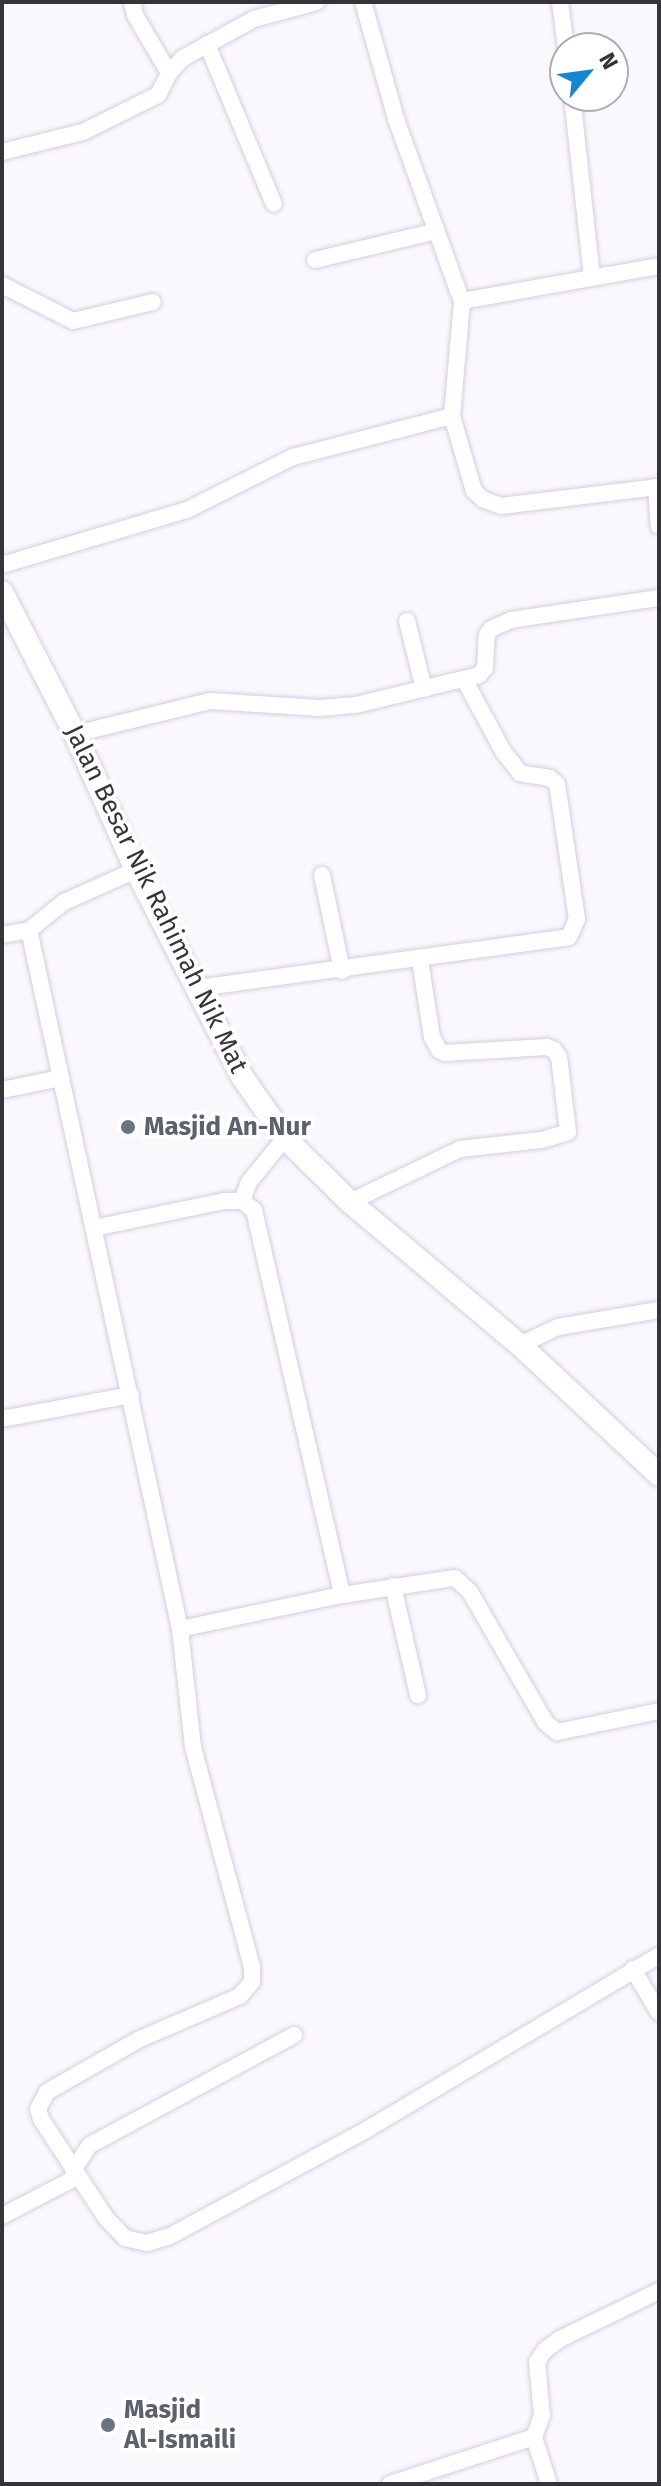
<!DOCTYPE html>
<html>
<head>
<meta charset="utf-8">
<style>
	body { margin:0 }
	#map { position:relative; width:661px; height:2486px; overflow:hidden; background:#fbf8fd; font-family:"Fira Sans",sans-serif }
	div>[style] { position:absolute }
	.roads { filter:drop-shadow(0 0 2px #d7cce1) drop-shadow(0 0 2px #d7cce1) }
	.street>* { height:16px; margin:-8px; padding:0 8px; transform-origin:8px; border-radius:8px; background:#fff }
	.secondary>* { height:22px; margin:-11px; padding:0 11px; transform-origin:11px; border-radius:11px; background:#fff }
	.dots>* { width:22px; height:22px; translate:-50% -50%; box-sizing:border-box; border:4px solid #fff; border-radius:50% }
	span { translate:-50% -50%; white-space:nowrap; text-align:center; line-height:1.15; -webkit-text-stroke:8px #fff; paint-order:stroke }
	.street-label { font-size:26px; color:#37333b }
	.worship-label { font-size:26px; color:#5b616d; font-weight:700 }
	.left { translate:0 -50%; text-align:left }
	.frame { position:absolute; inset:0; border:4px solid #37333b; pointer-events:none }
	.north { position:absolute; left:549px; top:32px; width:80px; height:80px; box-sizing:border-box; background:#fff; border:2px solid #afadb1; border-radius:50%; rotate:61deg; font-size:22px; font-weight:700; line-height:32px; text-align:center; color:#37333b }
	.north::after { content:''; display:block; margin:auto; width:28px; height:36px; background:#1885cf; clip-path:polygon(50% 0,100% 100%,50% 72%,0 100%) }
</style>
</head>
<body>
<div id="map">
	<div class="roads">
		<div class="street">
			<div style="left:363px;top:2px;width:122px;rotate:74.2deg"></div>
			<div style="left:396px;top:119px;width:194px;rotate:70.1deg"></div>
			<div style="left:560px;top:2px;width:46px;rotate:82.6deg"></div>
			<div style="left:207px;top:44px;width:173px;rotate:67.3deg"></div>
			<div style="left:169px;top:73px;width:21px;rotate:-47deg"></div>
			<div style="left:183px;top:58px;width:81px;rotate:-28.8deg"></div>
			<div style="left:254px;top:19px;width:65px;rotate:-15.1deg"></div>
			<div style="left:572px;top:96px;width:183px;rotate:83.7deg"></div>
			<div style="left:2px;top:152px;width:83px;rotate:-13.9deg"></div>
			<div style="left:83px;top:132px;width:84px;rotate:-26.3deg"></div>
			<div style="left:158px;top:95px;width:25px;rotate:-63deg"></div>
			<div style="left:169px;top:73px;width:67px;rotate:-120.4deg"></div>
			<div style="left:135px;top:15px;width:13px;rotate:-103deg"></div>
			<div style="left:315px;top:260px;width:125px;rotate:-13.4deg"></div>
			<div style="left:2px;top:285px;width:80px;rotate:26.9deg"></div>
			<div style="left:73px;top:321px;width:82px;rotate:-13.4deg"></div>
			<div style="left:452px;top:416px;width:78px;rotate:73.7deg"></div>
			<div style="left:474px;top:491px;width:13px;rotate:42deg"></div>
			<div style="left:484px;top:500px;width:18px;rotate:19deg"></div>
			<div style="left:501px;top:506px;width:159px;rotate:-6.9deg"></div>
			<div style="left:656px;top:487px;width:39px;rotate:86deg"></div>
			<div style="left:2px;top:565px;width:193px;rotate:-16.6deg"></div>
			<div style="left:187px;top:510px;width:119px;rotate:-26.6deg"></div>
			<div style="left:293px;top:457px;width:164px;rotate:-14.5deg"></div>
			<div style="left:452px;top:416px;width:115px;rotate:-85deg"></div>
			<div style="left:462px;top:301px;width:200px;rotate:-10.1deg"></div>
			<div style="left:407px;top:621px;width:70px;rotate:76deg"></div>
			<div style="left:75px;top:734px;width:139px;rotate:-13.7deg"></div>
			<div style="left:210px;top:701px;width:110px;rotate:3.6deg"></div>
			<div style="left:320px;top:708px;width:36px;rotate:-5deg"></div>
			<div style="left:356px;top:705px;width:127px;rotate:-13.7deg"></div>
			<div style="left:479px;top:675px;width:9px;rotate:-49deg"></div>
			<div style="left:485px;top:668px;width:33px;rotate:-87deg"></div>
			<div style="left:487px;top:635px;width:7px;rotate:-56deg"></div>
			<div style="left:491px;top:629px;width:22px;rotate:-24deg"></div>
			<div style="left:511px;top:620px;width:150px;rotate:-8.5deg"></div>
			<div style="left:136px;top:870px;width:79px;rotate:156deg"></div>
			<div style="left:64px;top:902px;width:45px;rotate:141.3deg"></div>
			<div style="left:29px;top:930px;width:715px;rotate:77.81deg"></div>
			<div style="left:180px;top:1629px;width:119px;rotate:83.7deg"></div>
			<div style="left:193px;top:1747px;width:228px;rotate:75deg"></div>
			<div style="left:252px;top:1967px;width:15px;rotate:90deg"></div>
			<div style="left:252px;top:1982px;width:18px;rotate:131deg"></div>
			<div style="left:240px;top:1996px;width:111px;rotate:156.7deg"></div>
			<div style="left:138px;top:2040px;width:105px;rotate:150.3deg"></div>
			<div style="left:47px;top:2092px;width:19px;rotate:118deg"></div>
			<div style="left:38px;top:2109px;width:10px;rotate:73deg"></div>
			<div style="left:41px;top:2119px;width:118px;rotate:56.7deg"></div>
			<div style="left:106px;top:2218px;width:28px;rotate:46deg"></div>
			<div style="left:125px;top:2238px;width:23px;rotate:13deg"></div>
			<div style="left:147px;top:2243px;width:24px;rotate:-17deg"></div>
			<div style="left:170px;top:2236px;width:223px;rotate:-28.4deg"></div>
			<div style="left:366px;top:2130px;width:341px;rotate:-30.8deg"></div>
			<div style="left:322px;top:875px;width:98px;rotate:78.2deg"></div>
			<div style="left:2px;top:935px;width:27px;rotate:-10deg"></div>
			<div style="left:198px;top:988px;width:374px;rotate:-7.8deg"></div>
			<div style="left:569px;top:937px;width:20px;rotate:-66deg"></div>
			<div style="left:577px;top:919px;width:136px;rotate:-98.4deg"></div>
			<div style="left:557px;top:784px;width:9px;rotate:-139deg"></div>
			<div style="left:550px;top:778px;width:30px;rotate:-171deg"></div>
			<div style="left:520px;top:773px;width:28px;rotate:-128deg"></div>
			<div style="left:503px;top:751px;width:82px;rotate:-118.4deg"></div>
			<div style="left:2px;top:1090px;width:60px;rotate:-11.5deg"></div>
			<div style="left:242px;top:1201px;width:20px;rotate:-70deg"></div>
			<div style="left:249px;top:1182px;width:57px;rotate:-50.7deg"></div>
			<div style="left:350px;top:1202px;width:122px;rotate:-25.7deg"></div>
			<div style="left:460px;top:1149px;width:82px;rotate:-6.3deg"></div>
			<div style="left:542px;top:1140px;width:27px;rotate:-17deg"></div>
			<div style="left:568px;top:1132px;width:76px;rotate:-96.8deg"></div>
			<div style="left:559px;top:1057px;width:9px;rotate:-126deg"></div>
			<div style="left:554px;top:1050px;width:8px;rotate:-157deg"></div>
			<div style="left:547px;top:1047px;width:102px;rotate:176.6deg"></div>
			<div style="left:445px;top:1053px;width:7px;rotate:-153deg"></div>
			<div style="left:439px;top:1050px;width:15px;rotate:-118deg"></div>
			<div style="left:432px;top:1037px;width:78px;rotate:-98.9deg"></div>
			<div style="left:94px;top:1228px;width:133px;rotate:-11.7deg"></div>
			<div style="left:224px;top:1201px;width:18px"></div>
			<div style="left:242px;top:1201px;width:15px;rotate:37deg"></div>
			<div style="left:254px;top:1210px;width:395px;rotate:77.1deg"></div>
			<div style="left:520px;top:1345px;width:42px;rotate:-25.3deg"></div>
			<div style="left:558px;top:1327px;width:102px;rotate:-9.6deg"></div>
			<div style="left:2px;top:1419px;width:131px;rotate:-10.5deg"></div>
			<div style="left:393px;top:1586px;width:112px;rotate:77.1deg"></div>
			<div style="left:180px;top:1629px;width:166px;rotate:-11.9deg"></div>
			<div style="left:342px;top:1595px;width:114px;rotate:-8.6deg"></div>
			<div style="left:455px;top:1578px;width:21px;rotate:43deg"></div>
			<div style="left:470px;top:1592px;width:151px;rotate:59.9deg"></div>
			<div style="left:546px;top:1723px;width:14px;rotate:39deg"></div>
			<div style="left:557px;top:1732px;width:104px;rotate:-11.6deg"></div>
			<div style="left:633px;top:1969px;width:51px;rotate:59.4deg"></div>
			<div style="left:73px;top:2170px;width:30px;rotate:-56deg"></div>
			<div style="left:90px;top:2145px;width:232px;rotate:-28.3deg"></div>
			<div style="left:2px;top:2216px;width:85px;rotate:-27.5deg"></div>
			<div style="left:390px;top:2484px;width:151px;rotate:-18.1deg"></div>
			<div style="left:549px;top:2484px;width:49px;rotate:-107.7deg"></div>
			<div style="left:534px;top:2437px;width:23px;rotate:-70deg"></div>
			<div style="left:542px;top:2415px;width:53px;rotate:-95.4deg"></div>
			<div style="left:537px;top:2362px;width:14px;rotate:-56deg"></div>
			<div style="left:545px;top:2350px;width:19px;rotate:-36deg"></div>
			<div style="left:560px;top:2339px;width:110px;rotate:-25.9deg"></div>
		</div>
		<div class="secondary">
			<div style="left:2px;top:592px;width:160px;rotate:62.8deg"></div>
			<div style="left:75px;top:734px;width:149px;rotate:65.8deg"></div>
			<div style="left:136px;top:870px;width:234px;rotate:62.8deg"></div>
			<div style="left:243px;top:1078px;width:73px;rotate:55deg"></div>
			<div style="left:285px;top:1138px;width:91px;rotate:44.6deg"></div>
			<div style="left:350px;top:1202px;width:222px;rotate:40.1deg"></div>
			<div style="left:520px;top:1345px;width:190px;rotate:43.1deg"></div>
		</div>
	</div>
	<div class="dots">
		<div style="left:128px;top:1127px;background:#6b7280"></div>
		<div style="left:108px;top:2425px;background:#6b7280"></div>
	</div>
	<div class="street-label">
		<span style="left:156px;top:899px;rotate:64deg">Jalan Besar Nik Rahimah Nik Mat</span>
	</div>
	<div class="worship-label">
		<span class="left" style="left:144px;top:1127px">Masjid An-Nur</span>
		<span class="left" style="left:124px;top:2425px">Masjid<br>Al-Ismaili</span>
	</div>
	<div class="frame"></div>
	<div class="north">N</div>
</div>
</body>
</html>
